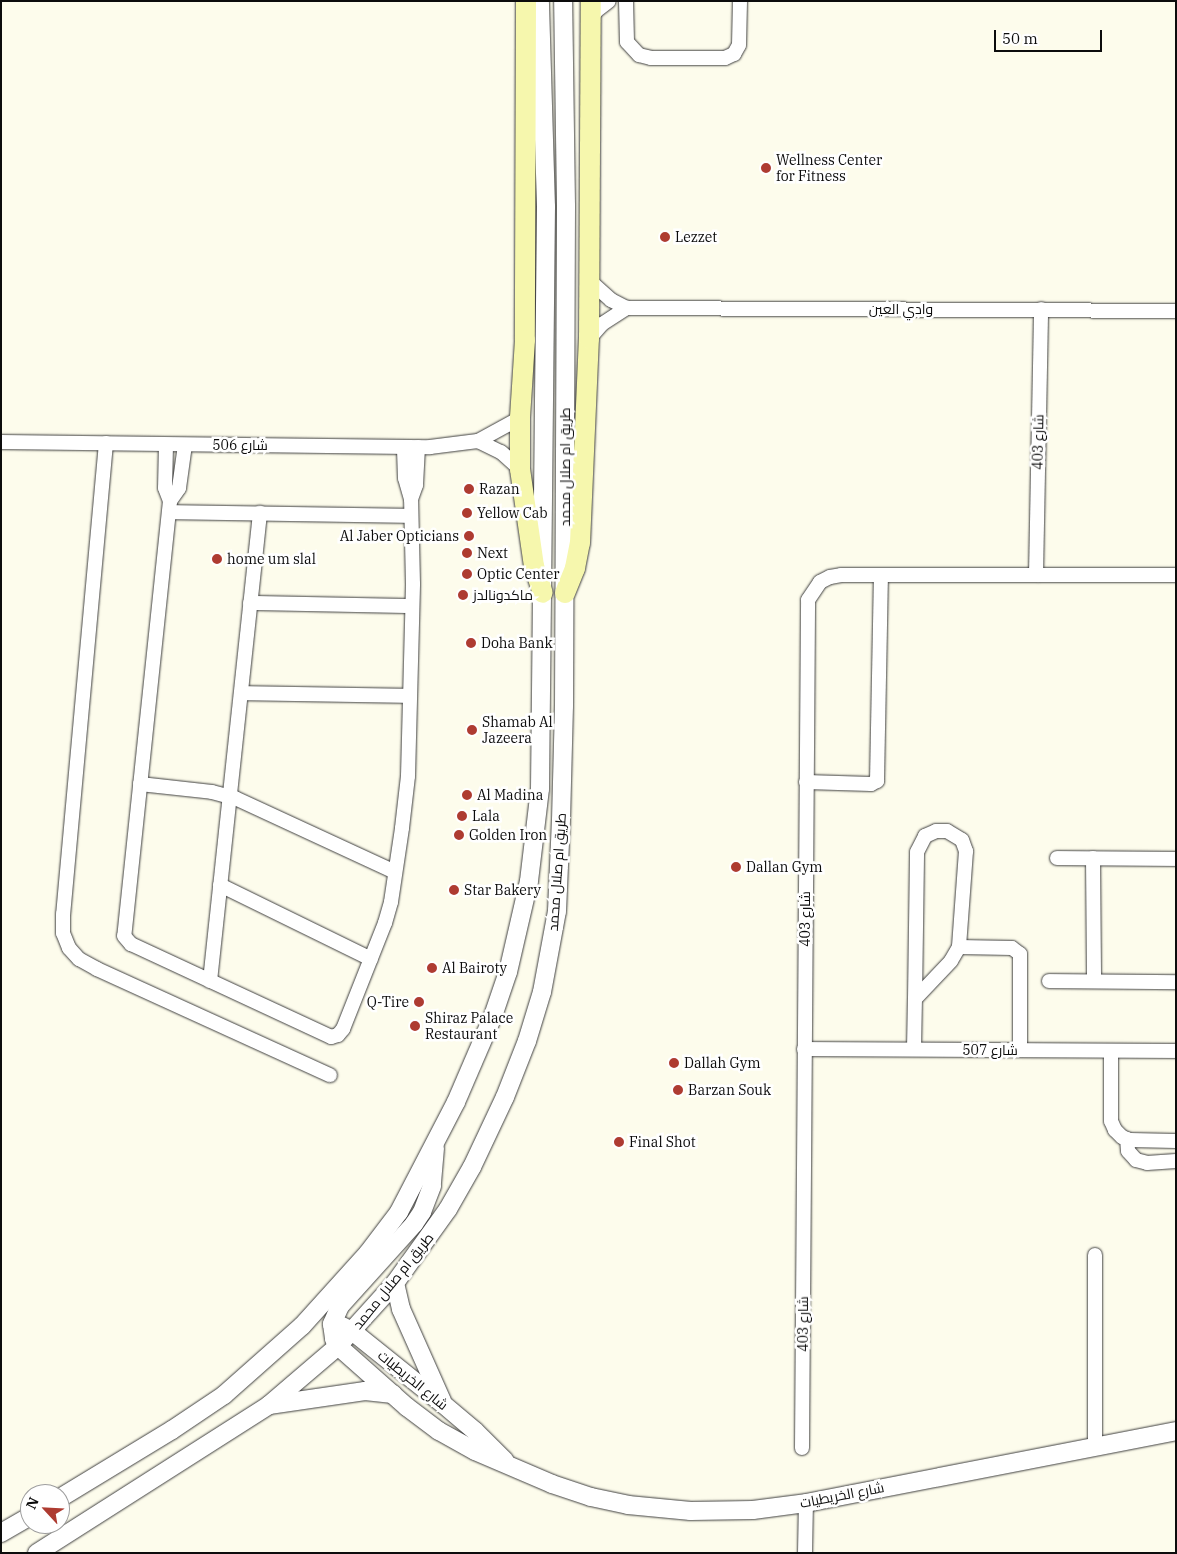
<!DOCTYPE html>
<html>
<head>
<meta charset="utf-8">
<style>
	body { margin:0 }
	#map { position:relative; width:1177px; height:1554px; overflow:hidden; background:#fdfcec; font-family:"IBM Plex Serif",Cairo,serif }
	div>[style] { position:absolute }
	.roads { filter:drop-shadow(0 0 1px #3f3f3f) drop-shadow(0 0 1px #3f3f3f) }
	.minor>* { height:14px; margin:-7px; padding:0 7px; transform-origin:7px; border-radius:7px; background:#fff }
	.tertiary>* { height:18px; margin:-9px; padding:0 9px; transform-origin:9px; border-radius:9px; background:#fff }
	.secondary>* { height:20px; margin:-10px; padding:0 10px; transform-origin:10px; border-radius:10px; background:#f6f7ad }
	.dots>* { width:14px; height:14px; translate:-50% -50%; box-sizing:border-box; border:2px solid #fff; border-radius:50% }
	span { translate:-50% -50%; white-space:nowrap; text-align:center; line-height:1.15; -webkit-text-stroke:5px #fff; paint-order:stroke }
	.poi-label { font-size:14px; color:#0c0c0c }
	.left { translate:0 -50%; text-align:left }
	.right { translate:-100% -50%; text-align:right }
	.street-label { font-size:14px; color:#0c0c0c }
	.frame { position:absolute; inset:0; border:2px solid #0c0c0c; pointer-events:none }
	.north { position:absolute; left:20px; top:1484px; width:50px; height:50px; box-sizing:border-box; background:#fff; border:1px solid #9e9e9e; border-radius:50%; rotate:295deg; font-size:14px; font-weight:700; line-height:20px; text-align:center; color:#0c0c0c }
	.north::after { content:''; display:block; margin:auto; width:18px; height:22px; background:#ae3b31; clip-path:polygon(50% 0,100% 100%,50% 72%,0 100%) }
	.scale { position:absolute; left:994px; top:30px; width:108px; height:22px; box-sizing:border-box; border:2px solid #0c0c0c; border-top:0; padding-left:6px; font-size:15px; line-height:18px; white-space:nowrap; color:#0c0c0c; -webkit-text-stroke:4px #fff; paint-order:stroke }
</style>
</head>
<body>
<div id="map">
	<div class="roads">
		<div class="minor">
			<div style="left:626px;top:1px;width:41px;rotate:88.6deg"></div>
			<div style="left:627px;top:42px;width:18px;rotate:47deg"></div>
			<div style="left:639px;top:55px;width:12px;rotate:14deg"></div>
			<div style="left:651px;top:58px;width:74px"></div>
			<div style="left:725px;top:58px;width:10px;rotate:-24deg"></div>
			<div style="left:734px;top:54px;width:10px;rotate:-61deg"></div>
			<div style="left:739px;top:45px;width:44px;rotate:-88.7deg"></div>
			<div style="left:591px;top:19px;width:9px;rotate:-58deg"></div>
			<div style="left:596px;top:11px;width:16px;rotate:-38deg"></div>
			<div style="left:591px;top:282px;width:27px;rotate:42deg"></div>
			<div style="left:611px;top:300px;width:18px;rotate:27deg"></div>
			<div style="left:589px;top:339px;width:20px;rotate:-49deg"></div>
			<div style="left:602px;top:324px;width:30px;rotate:-33deg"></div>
			<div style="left:627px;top:308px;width:549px;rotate:0.31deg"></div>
			<div style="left:478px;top:441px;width:25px;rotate:26deg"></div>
			<div style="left:501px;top:452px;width:25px;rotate:42deg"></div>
			<div style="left:1px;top:442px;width:429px;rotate:0.7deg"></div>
			<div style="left:430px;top:447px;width:48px;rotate:-7.1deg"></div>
			<div style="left:478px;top:441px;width:48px;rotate:-28.7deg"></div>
			<div style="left:106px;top:443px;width:473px;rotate:95.2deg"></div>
			<div style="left:63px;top:914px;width:19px;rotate:90deg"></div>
			<div style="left:63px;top:933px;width:16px;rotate:68deg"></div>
			<div style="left:69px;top:948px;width:15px;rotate:48deg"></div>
			<div style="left:79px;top:959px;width:21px;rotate:29deg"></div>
			<div style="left:97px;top:969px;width:256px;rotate:24.5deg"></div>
			<div style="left:166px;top:445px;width:43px;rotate:91.3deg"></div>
			<div style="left:165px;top:488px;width:14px;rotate:69deg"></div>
			<div style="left:170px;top:501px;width:437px;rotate:96deg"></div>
			<div style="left:124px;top:936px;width:11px;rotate:49deg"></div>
			<div style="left:131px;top:944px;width:221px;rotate:24.9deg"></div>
			<div style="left:331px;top:1037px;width:7px;rotate:-16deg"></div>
			<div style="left:338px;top:1035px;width:8px;rotate:-50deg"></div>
			<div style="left:343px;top:1029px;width:114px;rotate:-68.4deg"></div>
			<div style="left:385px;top:923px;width:22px;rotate:-74deg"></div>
			<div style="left:391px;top:902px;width:75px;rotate:-81.5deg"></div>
			<div style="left:402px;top:828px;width:52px;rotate:-83.4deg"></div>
			<div style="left:408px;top:776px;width:192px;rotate:-88.5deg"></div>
			<div style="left:413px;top:584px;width:85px;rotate:-91.3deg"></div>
			<div style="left:411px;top:499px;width:22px;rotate:-106deg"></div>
			<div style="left:405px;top:478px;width:31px;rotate:-92deg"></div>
			<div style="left:411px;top:499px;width:15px;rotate:-70deg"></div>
			<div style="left:416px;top:485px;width:38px;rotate:-87deg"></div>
			<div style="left:170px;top:501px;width:16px;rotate:-55deg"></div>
			<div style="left:179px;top:488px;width:43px;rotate:-82.1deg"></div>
			<div style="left:169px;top:512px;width:242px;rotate:0.9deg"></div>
			<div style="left:1036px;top:575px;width:266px;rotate:-88.9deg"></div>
			<div style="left:250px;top:603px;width:162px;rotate:1.1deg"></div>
			<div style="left:241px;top:693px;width:169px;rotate:1deg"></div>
			<div style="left:806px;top:782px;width:65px;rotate:1.8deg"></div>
			<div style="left:871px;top:784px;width:7px;rotate:-27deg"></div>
			<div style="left:877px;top:781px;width:206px;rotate:-88.9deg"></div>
			<div style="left:140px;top:784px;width:72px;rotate:6.3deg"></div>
			<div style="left:212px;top:792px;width:24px;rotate:15deg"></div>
			<div style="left:235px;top:798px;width:176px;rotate:24.8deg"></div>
			<div style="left:1057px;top:858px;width:119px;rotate:0.5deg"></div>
			<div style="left:1093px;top:858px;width:123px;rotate:89.5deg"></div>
			<div style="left:220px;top:885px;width:168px;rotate:26.1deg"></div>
			<div style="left:959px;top:947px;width:53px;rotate:1.1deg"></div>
			<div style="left:1012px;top:948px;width:10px;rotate:37deg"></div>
			<div style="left:1020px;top:954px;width:96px;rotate:90deg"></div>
			<div style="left:210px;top:981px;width:471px;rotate:-83.9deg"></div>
			<div style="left:1049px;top:981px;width:127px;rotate:0.5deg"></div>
			<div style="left:804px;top:1049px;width:372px;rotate:0.3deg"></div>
			<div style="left:914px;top:1049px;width:50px;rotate:-88.9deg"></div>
			<div style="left:915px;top:999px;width:147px;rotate:-89.2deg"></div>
			<div style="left:917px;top:852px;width:18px;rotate:-63deg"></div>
			<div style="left:925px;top:836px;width:12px;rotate:-24deg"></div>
			<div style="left:936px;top:831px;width:11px"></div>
			<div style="left:947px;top:831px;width:17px;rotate:31deg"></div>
			<div style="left:962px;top:840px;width:12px;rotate:70deg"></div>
			<div style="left:966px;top:851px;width:96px;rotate:94.2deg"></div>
			<div style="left:959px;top:947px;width:16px;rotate:120deg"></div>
			<div style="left:951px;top:961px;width:52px;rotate:133.5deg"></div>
			<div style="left:1111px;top:1051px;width:70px;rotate:90deg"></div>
			<div style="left:1111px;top:1121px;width:10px;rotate:66deg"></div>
			<div style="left:1115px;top:1130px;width:10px;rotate:45deg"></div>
			<div style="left:1122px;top:1137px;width:9px;rotate:21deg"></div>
			<div style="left:1130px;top:1140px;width:46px;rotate:1.2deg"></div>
			<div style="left:1127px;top:1139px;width:12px;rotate:85deg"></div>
			<div style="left:1128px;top:1151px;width:12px;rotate:48deg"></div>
			<div style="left:1136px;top:1160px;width:11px;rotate:15deg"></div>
			<div style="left:1147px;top:1163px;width:29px;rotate:-4deg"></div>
			<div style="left:1095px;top:1446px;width:191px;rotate:-90deg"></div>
			<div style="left:802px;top:1448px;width:848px;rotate:-89.59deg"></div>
			<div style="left:808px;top:600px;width:22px;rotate:-56deg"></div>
			<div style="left:820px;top:582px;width:11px;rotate:-27deg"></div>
			<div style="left:830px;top:577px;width:11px;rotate:-10deg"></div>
			<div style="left:841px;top:575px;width:335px"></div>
			<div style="left:805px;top:1553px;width:50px;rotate:-88.9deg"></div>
		</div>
		<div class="tertiary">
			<div style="left:435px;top:1148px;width:38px;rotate:95deg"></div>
			<div style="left:432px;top:1186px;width:28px;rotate:111deg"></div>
			<div style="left:422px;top:1212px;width:14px;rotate:124deg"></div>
			<div style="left:414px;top:1224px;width:110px;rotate:132.1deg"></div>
			<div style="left:340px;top:1306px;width:20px;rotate:114deg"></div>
			<div style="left:332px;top:1324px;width:15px;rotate:82deg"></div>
			<div style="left:334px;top:1339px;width:8px;rotate:60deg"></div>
			<div style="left:338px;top:1346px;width:92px;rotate:41.5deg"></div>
			<div style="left:407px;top:1407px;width:40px;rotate:37deg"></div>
			<div style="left:439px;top:1431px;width:41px;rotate:29.1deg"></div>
			<div style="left:475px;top:1451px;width:84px;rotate:23.2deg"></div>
			<div style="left:552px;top:1484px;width:41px;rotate:18.4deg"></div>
			<div style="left:591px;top:1497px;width:38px;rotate:12deg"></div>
			<div style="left:628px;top:1505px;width:63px;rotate:5.4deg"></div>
			<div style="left:691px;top:1511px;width:62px;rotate:-0.9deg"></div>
			<div style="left:753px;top:1510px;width:53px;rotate:-7.5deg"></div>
			<div style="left:806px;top:1503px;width:377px;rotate:-11deg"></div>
			<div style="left:395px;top:1283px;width:27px;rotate:77deg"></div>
			<div style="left:401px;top:1309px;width:101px;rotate:66deg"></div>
			<div style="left:342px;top:1326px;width:11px;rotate:27deg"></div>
			<div style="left:352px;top:1331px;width:117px;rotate:38.7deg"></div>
			<div style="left:443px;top:1404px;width:42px;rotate:40.2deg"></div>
			<div style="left:475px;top:1431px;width:42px;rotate:45deg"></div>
			<div style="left:269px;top:1405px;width:97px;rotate:-8.3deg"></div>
			<div style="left:365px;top:1391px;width:28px;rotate:6deg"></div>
			<div style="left:60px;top:1498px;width:131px;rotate:-31.3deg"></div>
			<div style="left:172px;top:1430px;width:63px;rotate:-33.9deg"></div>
			<div style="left:224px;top:1395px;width:104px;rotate:-41.5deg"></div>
			<div style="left:302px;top:1326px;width:98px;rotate:-47.9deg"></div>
			<div style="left:368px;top:1253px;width:51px;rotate:-52.9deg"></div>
			<div style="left:399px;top:1212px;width:124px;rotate:-62.6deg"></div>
			<div style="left:456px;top:1102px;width:94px;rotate:-66.7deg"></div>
			<div style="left:493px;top:1016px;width:46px;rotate:-71.2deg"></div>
			<div style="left:508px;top:972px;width:93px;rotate:-77deg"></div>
			<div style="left:529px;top:881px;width:93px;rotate:-83.2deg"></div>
			<div style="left:540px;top:789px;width:582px;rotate:-89.41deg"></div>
			<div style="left:546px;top:207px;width:206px;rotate:-91.7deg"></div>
			<div style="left:1px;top:1533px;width:34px;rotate:-30deg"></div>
			<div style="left:37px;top:1553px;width:275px;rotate:-32.5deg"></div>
			<div style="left:269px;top:1405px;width:91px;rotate:-40.5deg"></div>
			<div style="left:338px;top:1346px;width:85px;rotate:-47.9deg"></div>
			<div style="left:395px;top:1283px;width:91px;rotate:-54.4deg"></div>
			<div style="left:448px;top:1209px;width:48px;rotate:-60.3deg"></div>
			<div style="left:472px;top:1167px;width:77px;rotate:-64.8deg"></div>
			<div style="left:505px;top:1097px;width:60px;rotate:-68.6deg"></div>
			<div style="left:527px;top:1041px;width:51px;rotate:-73deg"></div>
			<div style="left:542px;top:992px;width:82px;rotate:-79.5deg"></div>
			<div style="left:557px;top:911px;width:91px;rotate:-87.5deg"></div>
			<div style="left:561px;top:820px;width:114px;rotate:-88.5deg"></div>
			<div style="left:564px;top:706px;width:500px;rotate:-89.77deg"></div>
			<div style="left:566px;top:206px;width:205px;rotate:-90.8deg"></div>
		</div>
		<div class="secondary">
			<div style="left:526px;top:1px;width:339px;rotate:90.2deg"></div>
			<div style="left:525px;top:340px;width:78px;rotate:93.7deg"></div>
			<div style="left:520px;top:418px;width:51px;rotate:90deg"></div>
			<div style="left:520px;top:469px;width:98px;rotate:81.8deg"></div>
			<div style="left:534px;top:566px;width:28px;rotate:72deg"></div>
			<div style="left:565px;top:593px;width:27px;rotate:-68deg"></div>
			<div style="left:575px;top:568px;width:25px;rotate:-79deg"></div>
			<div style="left:580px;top:543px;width:204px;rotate:-87.5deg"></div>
			<div style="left:589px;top:339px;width:338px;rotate:-89.7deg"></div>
		</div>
	</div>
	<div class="dots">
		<div style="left:766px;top:168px;background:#ae3b31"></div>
		<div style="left:665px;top:237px;background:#ae3b31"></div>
		<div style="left:469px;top:489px;background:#ae3b31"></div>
		<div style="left:467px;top:513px;background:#ae3b31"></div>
		<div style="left:469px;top:536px;background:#ae3b31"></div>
		<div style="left:467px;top:553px;background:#ae3b31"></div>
		<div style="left:217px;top:559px;background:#ae3b31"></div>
		<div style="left:467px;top:574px;background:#ae3b31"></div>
		<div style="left:463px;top:595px;background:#ae3b31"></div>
		<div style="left:471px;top:643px;background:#ae3b31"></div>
		<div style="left:472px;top:730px;background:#ae3b31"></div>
		<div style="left:467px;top:795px;background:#ae3b31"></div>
		<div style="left:462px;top:816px;background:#ae3b31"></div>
		<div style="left:459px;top:835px;background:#ae3b31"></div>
		<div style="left:736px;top:867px;background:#ae3b31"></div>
		<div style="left:454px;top:890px;background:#ae3b31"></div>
		<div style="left:432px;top:968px;background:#ae3b31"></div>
		<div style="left:419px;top:1002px;background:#ae3b31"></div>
		<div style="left:415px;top:1026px;background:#ae3b31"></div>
		<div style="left:674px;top:1063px;background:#ae3b31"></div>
		<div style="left:678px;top:1090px;background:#ae3b31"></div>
		<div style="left:619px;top:1142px;background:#ae3b31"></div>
	</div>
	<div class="poi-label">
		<span class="left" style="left:776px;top:168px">Wellness Center<br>for Fitness</span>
		<span class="left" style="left:675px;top:237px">Lezzet</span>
		<span class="left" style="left:479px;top:489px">Razan</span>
		<span class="left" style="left:477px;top:513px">Yellow Cab</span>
		<span class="right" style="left:459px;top:536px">Al Jaber Opticians</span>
		<span class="left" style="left:477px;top:553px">Next</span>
		<span class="left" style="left:227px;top:559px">home um slal</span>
		<span class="left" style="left:477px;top:574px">Optic Center</span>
		<span class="left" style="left:473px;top:595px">ماكدونالدز</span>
		<span class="left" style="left:481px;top:643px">Doha Bank</span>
		<span class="left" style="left:482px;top:730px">Shamab Al<br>Jazeera</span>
		<span class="left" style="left:477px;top:795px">Al Madina</span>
		<span class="left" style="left:472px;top:816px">Lala</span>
		<span class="left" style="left:469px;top:835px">Golden Iron</span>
		<span class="left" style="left:746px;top:867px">Dallan Gym</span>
		<span class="left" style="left:464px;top:890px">Star Bakery</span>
		<span class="left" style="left:442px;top:968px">Al Bairoty</span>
		<span class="right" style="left:409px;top:1002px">Q-Tire</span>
		<span class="left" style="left:425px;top:1026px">Shiraz Palace<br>Restaurant</span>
		<span class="left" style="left:684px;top:1063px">Dallah Gym</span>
		<span class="left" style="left:688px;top:1090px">Barzan Souk</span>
		<span class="left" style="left:629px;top:1142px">Final Shot</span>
	</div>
	<div class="street-label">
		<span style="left:901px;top:309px">وادي العين</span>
		<span style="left:1038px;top:442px;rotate:-89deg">شارع 403</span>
		<span style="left:240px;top:445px">شارع 506</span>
		<span style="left:565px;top:467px;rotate:-90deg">طريق ام صلال محمد</span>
		<span style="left:557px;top:872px;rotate:-86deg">طريق ام صلال محمد</span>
		<span style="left:805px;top:919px;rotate:-90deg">شارع 403</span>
		<span style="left:990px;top:1050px">شارع 507</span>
		<span style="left:393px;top:1281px;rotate:-51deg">طريق ام صلال محمد</span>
		<span style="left:803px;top:1324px;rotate:-90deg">شارع 403</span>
		<span style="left:413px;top:1380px;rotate:39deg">شارع الخريطيات</span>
		<span style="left:842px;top:1495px;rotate:-11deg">شارع الخريطيات</span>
	</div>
	<div class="frame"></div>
	<div class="north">N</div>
	<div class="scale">50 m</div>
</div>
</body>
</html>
